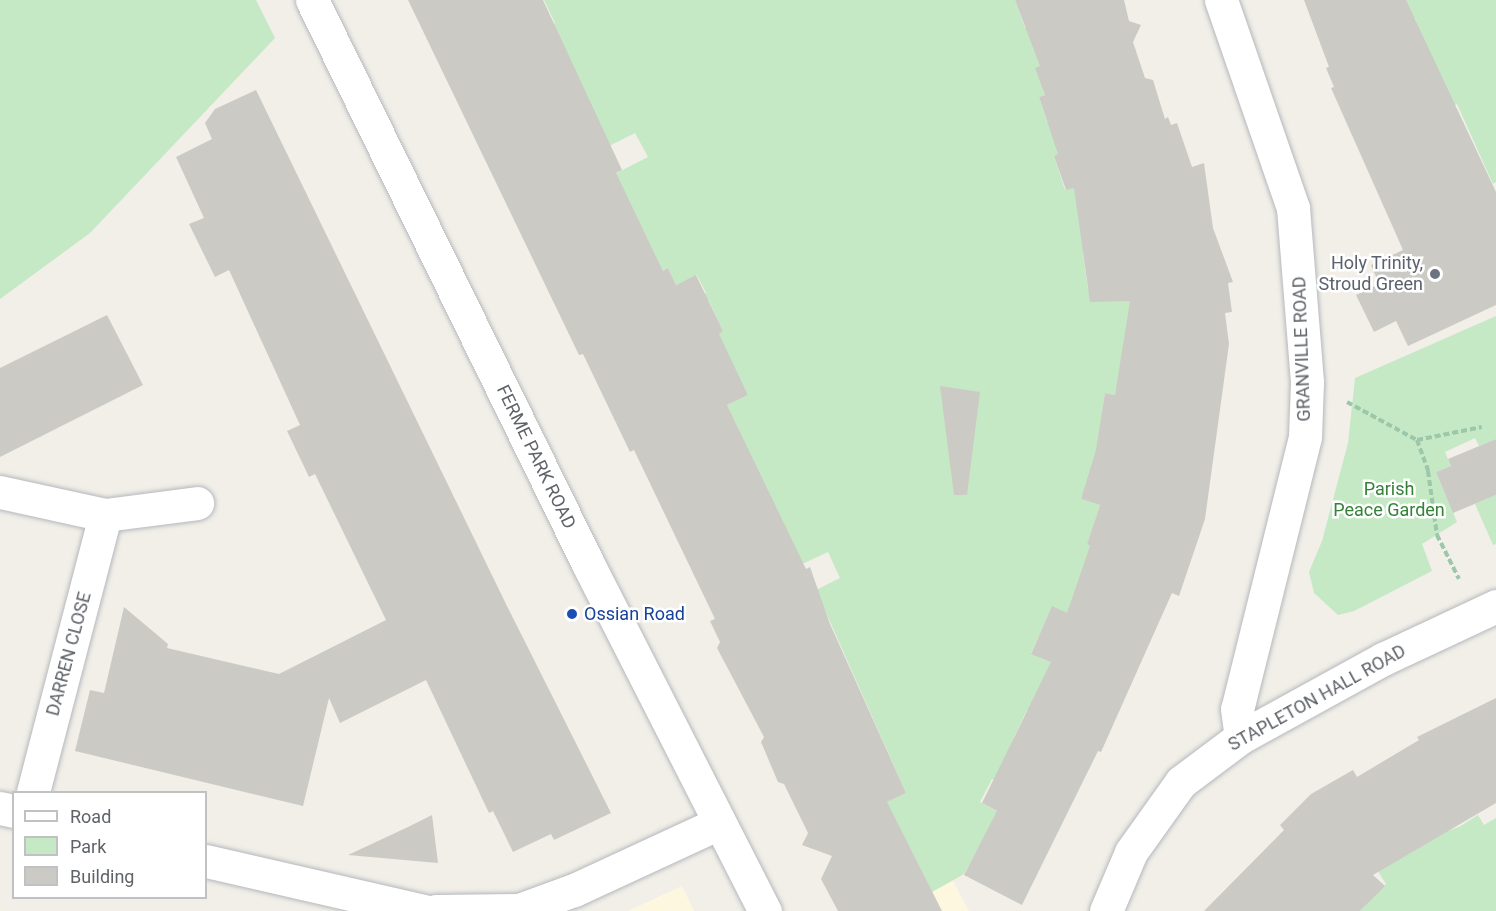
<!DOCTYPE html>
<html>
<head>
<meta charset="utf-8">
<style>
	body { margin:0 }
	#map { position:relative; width:1496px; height:911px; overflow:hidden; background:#f1efe8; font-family:Roboto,sans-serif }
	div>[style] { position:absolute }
	.commercial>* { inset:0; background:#fef7e0 }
	.green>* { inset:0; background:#c5e8c5 }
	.building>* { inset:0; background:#cccac5 }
	.path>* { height:4px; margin-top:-2px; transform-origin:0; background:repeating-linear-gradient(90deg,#9cc7a9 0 6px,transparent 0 9px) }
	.roads { filter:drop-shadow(0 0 2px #b5b8bc) drop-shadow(0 0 2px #b5b8bc) }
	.street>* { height:33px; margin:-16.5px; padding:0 16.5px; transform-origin:16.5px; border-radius:16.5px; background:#fff }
	.secondary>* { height:33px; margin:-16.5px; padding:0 16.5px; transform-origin:16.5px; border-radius:16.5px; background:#fff }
	.dots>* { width:16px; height:16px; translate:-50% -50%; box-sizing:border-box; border:3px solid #fff; border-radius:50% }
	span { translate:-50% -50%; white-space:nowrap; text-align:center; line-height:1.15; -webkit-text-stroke:5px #fff; paint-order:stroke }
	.worship-label { font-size:18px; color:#5b616d }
	.right { translate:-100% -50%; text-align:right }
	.street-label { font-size:18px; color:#5f6368 }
	.park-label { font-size:18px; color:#348238 }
	.transit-label { font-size:18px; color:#164399 }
	.left { translate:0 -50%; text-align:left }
	.legend { position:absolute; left:12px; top:791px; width:195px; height:108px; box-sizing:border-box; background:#fff; border:2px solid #bfc1c3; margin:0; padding:8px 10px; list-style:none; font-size:18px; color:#5f6368 }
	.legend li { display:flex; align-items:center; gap:12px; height:30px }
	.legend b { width:30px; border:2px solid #bfc1c3 }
</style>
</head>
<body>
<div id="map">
	<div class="commercial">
		<div style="clip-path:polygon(953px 881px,969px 911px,893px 911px)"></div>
		<div style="clip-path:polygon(682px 886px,694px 911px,628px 911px)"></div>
	</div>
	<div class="green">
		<div style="clip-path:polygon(0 0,256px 0,275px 38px,90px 233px,0 299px)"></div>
		<div style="clip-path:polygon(544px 0,1015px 0,1025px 28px,1048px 20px,1065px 58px,1036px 68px,1045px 95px,1039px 97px,1047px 122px,1092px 143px,1054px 156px,1065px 190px,1096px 180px,1128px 247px,1083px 253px,1088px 290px,1138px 284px,1115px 395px,1105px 393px,1096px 456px,1081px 499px,1100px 505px,1087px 544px,1090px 546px,1095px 625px,1052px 607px,1031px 653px,1068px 669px,1046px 718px,1027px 710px,1014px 737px,1010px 788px,992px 779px,980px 802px,998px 812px,964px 874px,932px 892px,910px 848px,872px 809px,906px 793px,816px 590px,840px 578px,828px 552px,802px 564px,727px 405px,748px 395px,735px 368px,695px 345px,723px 331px,709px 301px,670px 311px,706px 293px,697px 275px,676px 285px,668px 268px,663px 271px,643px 230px,607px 178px,648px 157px,635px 133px,575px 163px,516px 41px,555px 23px)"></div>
		<div style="clip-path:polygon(1401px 0,1496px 0,1496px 182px,1493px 184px,1457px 104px,1445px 109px,1415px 18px,1409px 19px)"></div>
		<div style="clip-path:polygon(1496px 316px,1496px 439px,1479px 446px,1475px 438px,1445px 452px,1451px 466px,1436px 472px,1457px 522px,1422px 544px,1432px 571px,1354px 611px,1338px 615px,1314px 593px,1309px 572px,1322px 541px,1348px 443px,1355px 378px)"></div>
		<div style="clip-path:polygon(1496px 495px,1496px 544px,1493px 545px,1475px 504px)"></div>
		<div style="clip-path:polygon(1478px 815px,1484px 825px,1496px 818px,1496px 911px,1360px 911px,1386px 884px,1369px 857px,1459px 827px)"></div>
	</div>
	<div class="building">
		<div style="clip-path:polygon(408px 0,543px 0,622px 170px,616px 173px,663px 271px,668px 268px,676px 285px,696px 275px,723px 331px,719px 334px,748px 395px,727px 405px,806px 569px,810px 567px,830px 624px,906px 793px,887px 802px,942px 911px,838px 911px,821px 879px,832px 856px,802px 845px,808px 833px,784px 784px,778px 782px,761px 742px,764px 737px,717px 648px,720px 642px,710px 621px,715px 619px,634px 450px,630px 452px,583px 354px,579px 355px)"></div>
		<div style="clip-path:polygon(1015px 0,1124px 0,1129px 21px,1141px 25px,1133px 42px,1145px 78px,1153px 80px,1165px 119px,1168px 117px,1171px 125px,1177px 123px,1192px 167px,1204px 163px,1213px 228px,1233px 282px,1228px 283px,1232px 312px,1225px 313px,1229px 344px,1205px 519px,1179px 596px,1172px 593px,1101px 752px,1098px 751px,1022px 905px,964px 875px,997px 811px,982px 803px,1051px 662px,1031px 654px,1052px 606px,1067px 613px,1090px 546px,1087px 544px,1100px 505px,1081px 499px,1096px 450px,1105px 393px,1115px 395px,1130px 301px,1090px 302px,1074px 188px,1066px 190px,1054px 156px,1058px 154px,1039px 97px,1045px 95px,1035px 68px,1040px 66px)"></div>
		<div style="clip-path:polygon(1304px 0,1406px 0,1496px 192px,1496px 305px,1408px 346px,1396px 321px,1374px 332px,1356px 295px,1379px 284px,1371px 265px,1403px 250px,1331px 88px,1334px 87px,1326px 68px,1329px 67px)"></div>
		<div style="clip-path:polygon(256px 90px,506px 604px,611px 813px,554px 840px,551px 834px,513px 852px,493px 811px,489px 813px,426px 680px,340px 723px,329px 698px,303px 806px,75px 751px,90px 690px,104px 693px,124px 607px,168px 644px,167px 648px,279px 674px,386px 620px,315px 474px,309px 477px,287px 431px,300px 425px,229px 270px,215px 277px,189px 224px,204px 218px,176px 157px,212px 139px,205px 123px,215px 109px)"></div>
		<div style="clip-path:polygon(107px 315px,143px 385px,0 457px,0 368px)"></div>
		<div style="clip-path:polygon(940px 386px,980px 392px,967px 495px,954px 495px)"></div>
		<div style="clip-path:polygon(1496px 439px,1496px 495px,1453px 513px,1436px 472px,1451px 466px,1448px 459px)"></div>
		<div style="clip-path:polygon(1496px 698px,1496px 803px,1373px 875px,1385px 886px,1360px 911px,1204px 911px,1284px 830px,1280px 825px,1311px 794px,1353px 770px,1357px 777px,1419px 740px,1417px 737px)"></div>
		<div style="clip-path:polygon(432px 815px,438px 863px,348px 855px,408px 827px)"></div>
	</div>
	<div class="path">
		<div style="left:1347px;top:402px;width:80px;rotate:28.5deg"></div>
		<div style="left:1417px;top:440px;width:33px;rotate:70deg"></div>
		<div style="left:1428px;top:471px;width:65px;rotate:82deg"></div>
		<div style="left:1437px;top:535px;width:49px;rotate:63.4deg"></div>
		<div style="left:1417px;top:440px;width:66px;rotate:-11.3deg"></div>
	</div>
	<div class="roads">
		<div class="street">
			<div style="left:1221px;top:0;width:220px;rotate:70.9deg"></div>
			<div style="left:1293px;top:208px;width:175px;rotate:85.4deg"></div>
			<div style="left:1307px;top:382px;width:55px;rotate:92.1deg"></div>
			<div style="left:1305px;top:437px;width:280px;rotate:104deg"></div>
			<div style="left:1237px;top:709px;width:28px;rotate:82deg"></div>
			<div style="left:0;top:492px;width:107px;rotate:12.4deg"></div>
			<div style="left:105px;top:515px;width:93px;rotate:-7.4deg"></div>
			<div style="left:33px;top:792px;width:286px;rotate:-75.4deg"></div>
			<div style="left:0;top:808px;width:14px;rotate:12deg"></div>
			<div style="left:206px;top:861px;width:225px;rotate:12.9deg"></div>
			<div style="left:436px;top:911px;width:83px;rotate:-0.7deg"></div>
			<div style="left:519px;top:910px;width:59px;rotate:-20deg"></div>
			<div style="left:574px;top:890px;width:160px;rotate:-24.8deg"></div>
			<div style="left:1106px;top:911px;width:64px;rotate:-67deg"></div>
			<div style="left:1131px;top:852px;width:86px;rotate:-54.5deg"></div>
			<div style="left:1181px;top:782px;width:75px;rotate:-36.9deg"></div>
			<div style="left:1241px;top:737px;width:162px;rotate:-28.8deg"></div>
			<div style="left:1383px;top:659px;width:125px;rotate:-25.1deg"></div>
		</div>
		<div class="secondary">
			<div style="left:312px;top:0;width:628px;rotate:63.92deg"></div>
			<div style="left:588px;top:564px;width:390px;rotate:63deg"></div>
		</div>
	</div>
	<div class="dots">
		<div style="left:1435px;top:274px;background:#6b7280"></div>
		<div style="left:572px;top:614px;background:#1a4fb4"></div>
	</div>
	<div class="worship-label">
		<span class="right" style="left:1423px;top:274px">Holy Trinity,<br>Stroud Green</span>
	</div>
	<div class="street-label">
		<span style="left:1302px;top:349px;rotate:-92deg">GRANVILLE ROAD</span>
		<span style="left:536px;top:457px;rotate:64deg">FERME PARK ROAD</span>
		<span style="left:69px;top:654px;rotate:-75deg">DARREN CLOSE</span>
		<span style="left:1317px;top:698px;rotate:-29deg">STAPLETON HALL ROAD</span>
	</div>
	<div class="park-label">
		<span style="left:1389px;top:500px">Parish<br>Peace Garden</span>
	</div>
	<div class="transit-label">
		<span class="left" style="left:584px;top:614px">Ossian Road</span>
	</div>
	<ul class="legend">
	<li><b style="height:8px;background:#fff"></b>Road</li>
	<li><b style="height:16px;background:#c5e8c5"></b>Park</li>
	<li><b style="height:16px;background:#cccac5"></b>Building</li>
	</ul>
</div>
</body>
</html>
